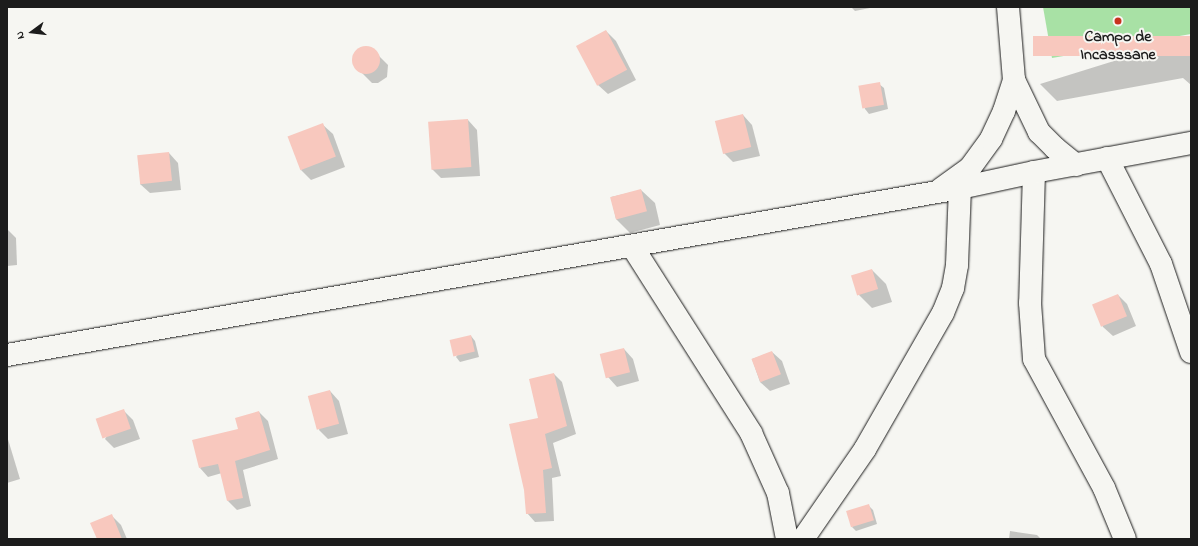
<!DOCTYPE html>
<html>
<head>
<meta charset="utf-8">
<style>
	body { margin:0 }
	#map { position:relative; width:1198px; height:546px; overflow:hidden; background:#f6f6f2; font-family:"Indie Flower",sans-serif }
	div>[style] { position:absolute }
	.green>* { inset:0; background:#a8e1a5 }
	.shadow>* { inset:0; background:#0003 }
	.building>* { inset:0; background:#f8c8be; transform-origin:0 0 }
	.round { border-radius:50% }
	.roads { filter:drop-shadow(0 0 1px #1c1c1c) drop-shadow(0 0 1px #1c1c1c) }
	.minor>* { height:22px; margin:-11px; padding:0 11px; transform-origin:11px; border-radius:11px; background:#f6f6f2 }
	.dots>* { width:11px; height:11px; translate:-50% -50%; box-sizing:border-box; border:2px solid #f6f6f2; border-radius:50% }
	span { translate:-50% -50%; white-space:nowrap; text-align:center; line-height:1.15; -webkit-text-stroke:4px #f6f6f2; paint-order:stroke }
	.poi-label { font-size:16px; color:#1c1c1c; font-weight:700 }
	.frame { position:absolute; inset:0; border:8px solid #1c1c1c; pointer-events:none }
	.north { position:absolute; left:12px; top:12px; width:40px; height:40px; -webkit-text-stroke:3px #f6f6f2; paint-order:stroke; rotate:255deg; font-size:11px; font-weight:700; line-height:16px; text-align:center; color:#1c1c1c }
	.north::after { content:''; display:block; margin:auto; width:14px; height:18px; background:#1c1c1c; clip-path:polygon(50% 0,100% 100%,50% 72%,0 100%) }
</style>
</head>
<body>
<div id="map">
	<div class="green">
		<div style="clip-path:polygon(1043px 7px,1191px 7px,1191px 34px,1052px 58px)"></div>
	</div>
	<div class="shadow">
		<div style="clip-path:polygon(851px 7px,875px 7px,855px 11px)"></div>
		<div style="clip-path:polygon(606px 31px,616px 41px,636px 80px,608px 94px,598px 85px)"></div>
		<div style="clip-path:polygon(1191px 37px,1191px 85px,1183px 78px,1057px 101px,1040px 84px)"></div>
		<div style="clip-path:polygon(363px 47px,374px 51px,388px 65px,387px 77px,378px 83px,372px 83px,354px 65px,353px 60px,358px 50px)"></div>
		<div style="clip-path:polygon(879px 84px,884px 88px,888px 109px,869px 114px,865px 109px,860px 88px)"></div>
		<div style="clip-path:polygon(743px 115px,752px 125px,760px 156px,733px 162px,724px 153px)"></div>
		<div style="clip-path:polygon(468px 120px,477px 130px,480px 176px,441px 178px,432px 169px)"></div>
		<div style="clip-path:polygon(323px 125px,333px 134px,345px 167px,311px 180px,301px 170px)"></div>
		<div style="clip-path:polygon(169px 153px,178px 163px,181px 190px,150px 193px,140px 184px)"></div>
		<div style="clip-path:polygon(641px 190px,655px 203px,660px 225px,630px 233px,616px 219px,611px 197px)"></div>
		<div style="clip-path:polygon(7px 229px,16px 238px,17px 265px,7px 266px)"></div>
		<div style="clip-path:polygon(872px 270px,886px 284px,892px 302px,872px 308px,858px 294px)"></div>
		<div style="clip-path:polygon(1118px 295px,1127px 304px,1136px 326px,1113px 336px,1103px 327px,1094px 306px)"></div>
		<div style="clip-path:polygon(471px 336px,475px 341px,479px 357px,460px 362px,456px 357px)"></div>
		<div style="clip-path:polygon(624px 349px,633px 359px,639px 381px,617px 387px,608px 377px)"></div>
		<div style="clip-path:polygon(772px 352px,782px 361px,790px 384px,770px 391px,760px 382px,752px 359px)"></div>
		<div style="clip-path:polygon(554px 374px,562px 382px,576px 434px,553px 443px,561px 476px,552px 478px,554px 521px,535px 522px,527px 513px)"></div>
		<div style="clip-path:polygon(330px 391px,339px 401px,348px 434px,328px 439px,319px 430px)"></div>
		<div style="clip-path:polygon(123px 410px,133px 420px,140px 439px,114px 448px,105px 439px)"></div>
		<div style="clip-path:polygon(259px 412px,268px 421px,278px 459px,243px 470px,251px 506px,237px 510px,228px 501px,222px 473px,208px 477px,200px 468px)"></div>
		<div style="clip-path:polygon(7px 436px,20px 479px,7px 483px)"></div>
		<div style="clip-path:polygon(868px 505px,873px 510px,877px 524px,856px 531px,852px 527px)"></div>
		<div style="clip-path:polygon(112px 516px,121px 525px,127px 539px,98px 539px)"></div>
		<div style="clip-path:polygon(1010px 531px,1037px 535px,1041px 539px,1009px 539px)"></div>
	</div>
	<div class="building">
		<div style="left:606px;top:30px;width:45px;height:34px;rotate:62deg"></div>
		<div style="left:1191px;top:36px;width:20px;height:158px;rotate:90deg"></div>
		<div class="round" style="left:352px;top:46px;width:28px;height:28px"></div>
		<div style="left:880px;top:82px;width:23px;height:22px;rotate:80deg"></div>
		<div style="left:743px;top:114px;width:34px;height:29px;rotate:76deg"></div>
		<div style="left:468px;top:119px;width:48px;height:40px;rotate:86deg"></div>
		<div style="left:323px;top:123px;width:36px;height:38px;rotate:69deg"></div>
		<div style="left:169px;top:152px;width:29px;height:32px;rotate:84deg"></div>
		<div style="left:641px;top:189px;width:23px;height:32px;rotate:75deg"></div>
		<div style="left:872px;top:269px;width:21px;height:22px;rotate:73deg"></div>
		<div style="left:1118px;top:294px;width:24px;height:28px;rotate:68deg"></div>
		<div style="left:471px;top:335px;width:17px;height:22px;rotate:77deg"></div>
		<div style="left:624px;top:348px;width:25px;height:25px;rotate:76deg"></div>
		<div style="left:772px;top:351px;width:25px;height:22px;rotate:69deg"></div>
		<div style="clip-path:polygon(554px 373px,567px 426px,545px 434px,552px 468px,543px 470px,546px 513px,526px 514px,524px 490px,509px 424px,538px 418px,529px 379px)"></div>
		<div style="left:330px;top:390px;width:35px;height:23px;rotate:75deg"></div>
		<div style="left:124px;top:409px;width:21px;height:30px;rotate:71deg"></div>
		<div style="clip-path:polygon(259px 411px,270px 450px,235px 461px,243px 498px,227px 501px,218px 464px,199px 468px,192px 440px,238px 429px,235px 418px)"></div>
		<div style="left:869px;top:504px;width:17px;height:24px;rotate:73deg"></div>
		<div style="clip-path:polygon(112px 514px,122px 539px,97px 539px,90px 523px)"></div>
	</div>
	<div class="roads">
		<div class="minor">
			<div style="left:1008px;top:7px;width:73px;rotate:85.3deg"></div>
			<div style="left:1014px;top:80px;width:58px;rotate:64.3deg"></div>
			<div style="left:1039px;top:132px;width:23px;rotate:45deg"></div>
			<div style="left:1055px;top:148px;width:27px;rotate:39deg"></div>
			<div style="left:1107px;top:158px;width:119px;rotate:63deg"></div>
			<div style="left:1161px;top:264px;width:93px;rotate:71.2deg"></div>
			<div style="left:1034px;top:172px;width:131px;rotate:91.7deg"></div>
			<div style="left:1030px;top:303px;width:56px;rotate:85.9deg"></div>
			<div style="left:1034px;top:359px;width:147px;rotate:61.5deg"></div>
			<div style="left:1104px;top:488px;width:55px;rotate:67.6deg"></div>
			<div style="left:941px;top:189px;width:36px;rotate:-36deg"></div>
			<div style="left:970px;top:168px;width:36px;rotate:-54deg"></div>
			<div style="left:991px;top:139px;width:31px;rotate:-65deg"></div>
			<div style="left:1004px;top:111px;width:33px;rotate:-72deg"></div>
			<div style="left:632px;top:246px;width:222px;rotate:57.5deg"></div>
			<div style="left:751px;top:433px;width:66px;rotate:65.8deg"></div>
			<div style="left:778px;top:493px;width:47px;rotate:78.9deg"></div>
			<div style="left:7px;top:355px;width:968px;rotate:-9.94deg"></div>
			<div style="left:960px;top:188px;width:76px;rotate:-12.2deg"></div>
			<div style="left:1034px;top:172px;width:160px;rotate:-10.5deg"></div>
			<div style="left:803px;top:539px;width:109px;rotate:-55.4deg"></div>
			<div style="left:865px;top:449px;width:157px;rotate:-60.2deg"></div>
			<div style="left:943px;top:313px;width:27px;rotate:-68deg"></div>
			<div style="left:953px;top:288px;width:23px;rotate:-80deg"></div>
			<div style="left:957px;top:265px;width:77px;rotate:-87.8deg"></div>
		</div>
	</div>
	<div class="dots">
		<div style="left:1118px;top:21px;background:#c8321e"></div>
	</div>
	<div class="poi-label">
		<span style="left:1118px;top:46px">Campo de<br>Incasssane</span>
	</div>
	<div class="frame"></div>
	<div class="north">N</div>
</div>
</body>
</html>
